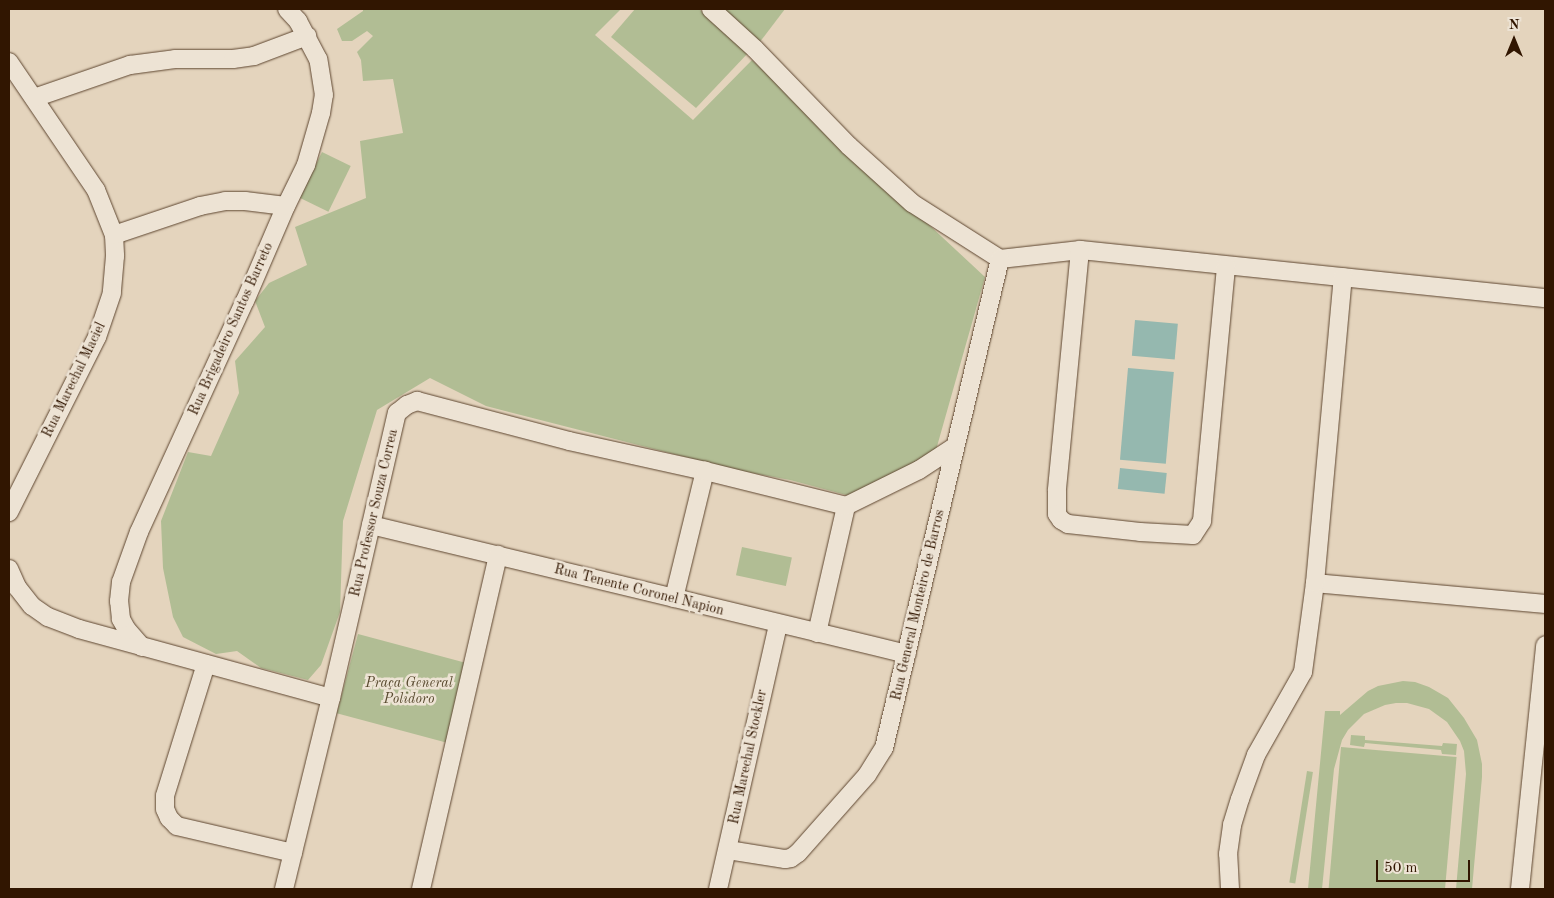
<!DOCTYPE html>
<html>
<head>
<meta charset="utf-8">
<style>
	body { margin:0 }
	#map { position:relative; width:1554px; height:898px; overflow:hidden; background:#e4d4bd; font-family:"Old Standard TT",serif }
	div>[style] { position:absolute }
	.green>* { inset:0; background:#b1bd94; transform-origin:0 0 }
	.water>* { inset:0; background:#95b8af; transform-origin:0 0 }
	.roads { filter:drop-shadow(0 0 1px #5e4630) drop-shadow(0 0 1px #5e4630) }
	.minor>* { height:18px; margin:-9px; padding:0 9px; transform-origin:9px; border-radius:9px; background:#ede3d4 }
	span { translate:-50% -50%; white-space:nowrap; text-align:center; line-height:1.15; -webkit-text-stroke:5px #ede3d4; paint-order:stroke }
	.street-label { font-size:14px; color:#311601 }
	.park-label { font-size:14px; color:#57482d; font-style:italic }
	.frame { position:absolute; inset:0; border:10px solid #311601; pointer-events:none }
	.north { position:absolute; left:1489px; top:15px; width:50px; height:50px; -webkit-text-stroke:4px #ede3d4; paint-order:stroke; rotate:0deg; font-size:14px; font-weight:700; line-height:20px; text-align:center; color:#311601 }
	.north::after { content:''; display:block; margin:auto; width:18px; height:22px; background:#311601; clip-path:polygon(50% 0,100% 100%,50% 72%,0 100%) }
	.scale { position:absolute; left:1376px; top:860px; width:94px; height:22px; box-sizing:border-box; border:2px solid #311601; border-top:0; padding-left:6px; font-size:15px; line-height:18px; white-space:nowrap; color:#311601; -webkit-text-stroke:4px #ede3d4; paint-order:stroke }
</style>
</head>
<body>
<div id="map">
	<div class="green">
		<div style="clip-path:polygon(363px 9px,621px 9px,595px 35px,693px 120px,752px 60px,985px 277px,934px 457px,850px 496px,790px 480px,736px 470px,486px 406px,430px 378px,377px 410px,343px 521px,340px 612px,321px 665px,308px 680px,261px 668px,237px 651px,216px 654px,183px 637px,173px 617px,163px 568px,161px 521px,188px 452px,211px 456px,239px 393px,235px 361px,265px 327px,255px 301px,269px 283px,307px 265px,295px 227px,366px 198px,360px 141px,403px 133px,393px 79px,363px 81px,361px 60px,357px 52px,373px 36px,367px 31px,352px 41px,342px 41px,337px 29px,363px 11px)"></div>
		<div style="clip-path:polygon(635px 9px,699px 9px,749px 52px,696px 108px,611px 37px)"></div>
		<div style="clip-path:polygon(714px 9px,785px 9px,756px 47px)"></div>
		<div style="left:322px;top:152px;width:32px;height:51px;rotate:26deg"></div>
		<div style="left:742px;top:547px;width:51px;height:29px;rotate:12deg"></div>
		<div style="left:358px;top:634px;width:116px;height:82px;rotate:15deg"></div>
		<div style="clip-path:polygon(1403px 681px,1415px 682px,1429px 687px,1448px 698px,1464px 718px,1477px 740px,1482px 764px,1482px 777px,1472px 889px,1456px 889px,1466px 774px,1464px 751px,1460px 741px,1447px 722px,1429px 709px,1407px 703px,1396px 703px,1385px 705px,1364px 714px,1348px 730px,1342px 740px,1334px 769px,1322px 889px,1308px 889px,1325px 711px,1340px 711px,1340px 715px,1368px 691px,1378px 686px)"></div>
		<div style="clip-path:polygon(1351px 735px,1365px 736px,1365px 740px,1442px 746px,1443px 743px,1457px 744px,1456px 755px,1442px 754px,1441px 750px,1365px 743px,1364px 747px,1350px 745px)"></div>
		<div style="left:1341px;top:747px;width:116px;height:143px;rotate:5deg"></div>
		<div style="left:1307px;top:771px;width:6px;height:113px;rotate:9deg"></div>
	</div>
	<div class="water">
		<div style="left:1135px;top:320px;width:43px;height:36px;rotate:5deg"></div>
		<div style="left:1128px;top:368px;width:46px;height:92px;rotate:5deg"></div>
		<div style="left:1120px;top:468px;width:47px;height:21px;rotate:6deg"></div>
	</div>
	<div class="roads">
		<div class="minor">
			<div style="left:711px;top:9px;width:59px;rotate:42.3deg"></div>
			<div style="left:755px;top:49px;width:135px;rotate:45.9deg"></div>
			<div style="left:849px;top:146px;width:85px;rotate:42.1deg"></div>
			<div style="left:912px;top:203px;width:104px;rotate:32.5deg"></div>
			<div style="left:1000px;top:259px;width:81px;rotate:-6.4deg"></div>
			<div style="left:1080px;top:250px;width:467px;rotate:5.9deg"></div>
			<div style="left:9px;top:62px;width:155px;rotate:55.8deg"></div>
			<div style="left:96px;top:190px;width:48px;rotate:68.2deg"></div>
			<div style="left:114px;top:235px;width:21px;rotate:87deg"></div>
			<div style="left:115px;top:256px;width:37px;rotate:95deg"></div>
			<div style="left:112px;top:293px;width:46px;rotate:108.8deg"></div>
			<div style="left:97px;top:337px;width:196px;rotate:116.7deg"></div>
			<div style="left:34px;top:98px;width:102px;rotate:-19deg"></div>
			<div style="left:130px;top:65px;width:45px;rotate:-7.6deg"></div>
			<div style="left:175px;top:59px;width:58px"></div>
			<div style="left:233px;top:59px;width:21px;rotate:-8deg"></div>
			<div style="left:254px;top:56px;width:57px;rotate:-20.7deg"></div>
			<div style="left:114px;top:235px;width:91px;rotate:-18.6deg"></div>
			<div style="left:200px;top:206px;width:25px;rotate:-11deg"></div>
			<div style="left:225px;top:201px;width:20px"></div>
			<div style="left:245px;top:201px;width:41px;rotate:7deg"></div>
			<div style="left:1080px;top:250px;width:242px;rotate:95.5deg"></div>
			<div style="left:1057px;top:491px;width:23px;rotate:90deg"></div>
			<div style="left:1057px;top:514px;width:7px;rotate:56deg"></div>
			<div style="left:1061px;top:520px;width:8px;rotate:30deg"></div>
			<div style="left:1068px;top:524px;width:72px;rotate:6.3deg"></div>
			<div style="left:1140px;top:532px;width:53px;rotate:3.2deg"></div>
			<div style="left:1193px;top:535px;width:17px;rotate:-57deg"></div>
			<div style="left:1202px;top:521px;width:256px;rotate:-84.6deg"></div>
			<div style="left:371px;top:525px;width:551px;rotate:13.53deg"></div>
			<div style="left:9px;top:569px;width:20px;rotate:66deg"></div>
			<div style="left:17px;top:587px;width:24px;rotate:52deg"></div>
			<div style="left:32px;top:606px;width:19px;rotate:35deg"></div>
			<div style="left:48px;top:617px;width:33px;rotate:21deg"></div>
			<div style="left:79px;top:629px;width:261px;rotate:15.3deg"></div>
			<div style="left:1315px;top:583px;width:231px;rotate:5.2deg"></div>
			<div style="left:674px;top:598px;width:131px;rotate:-76.3deg"></div>
			<div style="left:817px;top:633px;width:130px;rotate:-77.1deg"></div>
			<div style="left:846px;top:506px;width:81px;rotate:-26.3deg"></div>
			<div style="left:919px;top:470px;width:42px;rotate:-33.3deg"></div>
			<div style="left:142px;top:647px;width:23px;rotate:-131deg"></div>
			<div style="left:127px;top:630px;width:13px;rotate:-119deg"></div>
			<div style="left:121px;top:619px;width:18px;rotate:-96deg"></div>
			<div style="left:119px;top:601px;width:19px;rotate:-84deg"></div>
			<div style="left:121px;top:582px;width:53px;rotate:-70.2deg"></div>
			<div style="left:139px;top:532px;width:254px;rotate:-65.4deg"></div>
			<div style="left:245px;top:301px;width:103px;rotate:-66.7deg"></div>
			<div style="left:286px;top:206px;width:46px;rotate:-64deg"></div>
			<div style="left:306px;top:165px;width:54px;rotate:-73.9deg"></div>
			<div style="left:321px;top:113px;width:18px;rotate:-81deg"></div>
			<div style="left:324px;top:95px;width:36px;rotate:-99deg"></div>
			<div style="left:318px;top:59px;width:43px;rotate:-117.8deg"></div>
			<div style="left:298px;top:21px;width:16px;rotate:-133deg"></div>
			<div style="left:206px;top:664px;width:138px;rotate:107.3deg"></div>
			<div style="left:165px;top:796px;width:13px;rotate:90deg"></div>
			<div style="left:165px;top:809px;width:10px;rotate:66deg"></div>
			<div style="left:169px;top:818px;width:11px;rotate:45deg"></div>
			<div style="left:177px;top:826px;width:119px;rotate:13.1deg"></div>
			<div style="left:728px;top:850px;width:58px;rotate:9deg"></div>
			<div style="left:785px;top:859px;width:6px;rotate:-9deg"></div>
			<div style="left:791px;top:858px;width:9px;rotate:-36deg"></div>
			<div style="left:798px;top:853px;width:104px;rotate:-48.5deg"></div>
			<div style="left:867px;top:775px;width:32px;rotate:-58deg"></div>
			<div style="left:884px;top:748px;width:503px;rotate:-76.66deg"></div>
			<div style="left:284px;top:889px;width:197px;rotate:-76.2deg"></div>
			<div style="left:331px;top:698px;width:293px;rotate:-77deg"></div>
			<div style="left:397px;top:413px;width:13px;rotate:-39deg"></div>
			<div style="left:407px;top:405px;width:11px;rotate:-22deg"></div>
			<div style="left:417px;top:401px;width:157px;rotate:14.7deg"></div>
			<div style="left:569px;top:441px;width:139px;rotate:12.4deg"></div>
			<div style="left:705px;top:471px;width:145px;rotate:13.9deg"></div>
			<div style="left:421px;top:889px;width:343px;rotate:-77deg"></div>
			<div style="left:718px;top:889px;width:272px;rotate:-77.2deg"></div>
			<div style="left:1230px;top:889px;width:35px;rotate:-93deg"></div>
			<div style="left:1228px;top:854px;width:29px;rotate:-82deg"></div>
			<div style="left:1232px;top:825px;width:27px;rotate:-73deg"></div>
			<div style="left:1240px;top:799px;width:47px;rotate:-70deg"></div>
			<div style="left:1256px;top:755px;width:95px;rotate:-60.5deg"></div>
			<div style="left:1303px;top:672px;width:90px;rotate:-82.3deg"></div>
			<div style="left:1315px;top:583px;width:307px;rotate:-84.8deg"></div>
			<div style="left:1520px;top:889px;width:245px;rotate:-84.1deg"></div>
		</div>
	</div>
	<div class="street-label">
		<span style="left:231px;top:329px;rotate:-66deg">Rua Brigadeiro Santos Barreto</span>
		<span style="left:74px;top:380px;rotate:-64deg">Rua Marechal Maciel</span>
		<span style="left:374px;top:513px;rotate:-77deg">Rua Professor Souza Correa</span>
		<span style="left:639px;top:590px;rotate:14deg">Rua Tenente Coronel Napion</span>
		<span style="left:918px;top:605px;rotate:-77deg">Rua General Monteiro de Barros</span>
		<span style="left:748px;top:757px;rotate:-78deg">Rua Marechal Stockler</span>
	</div>
	<div class="park-label">
		<span style="left:409px;top:691px">Praça General<br>Polidoro</span>
	</div>
	<div class="frame"></div>
	<div class="north">N</div>
	<div class="scale">50 m</div>
</div>
</body>
</html>
